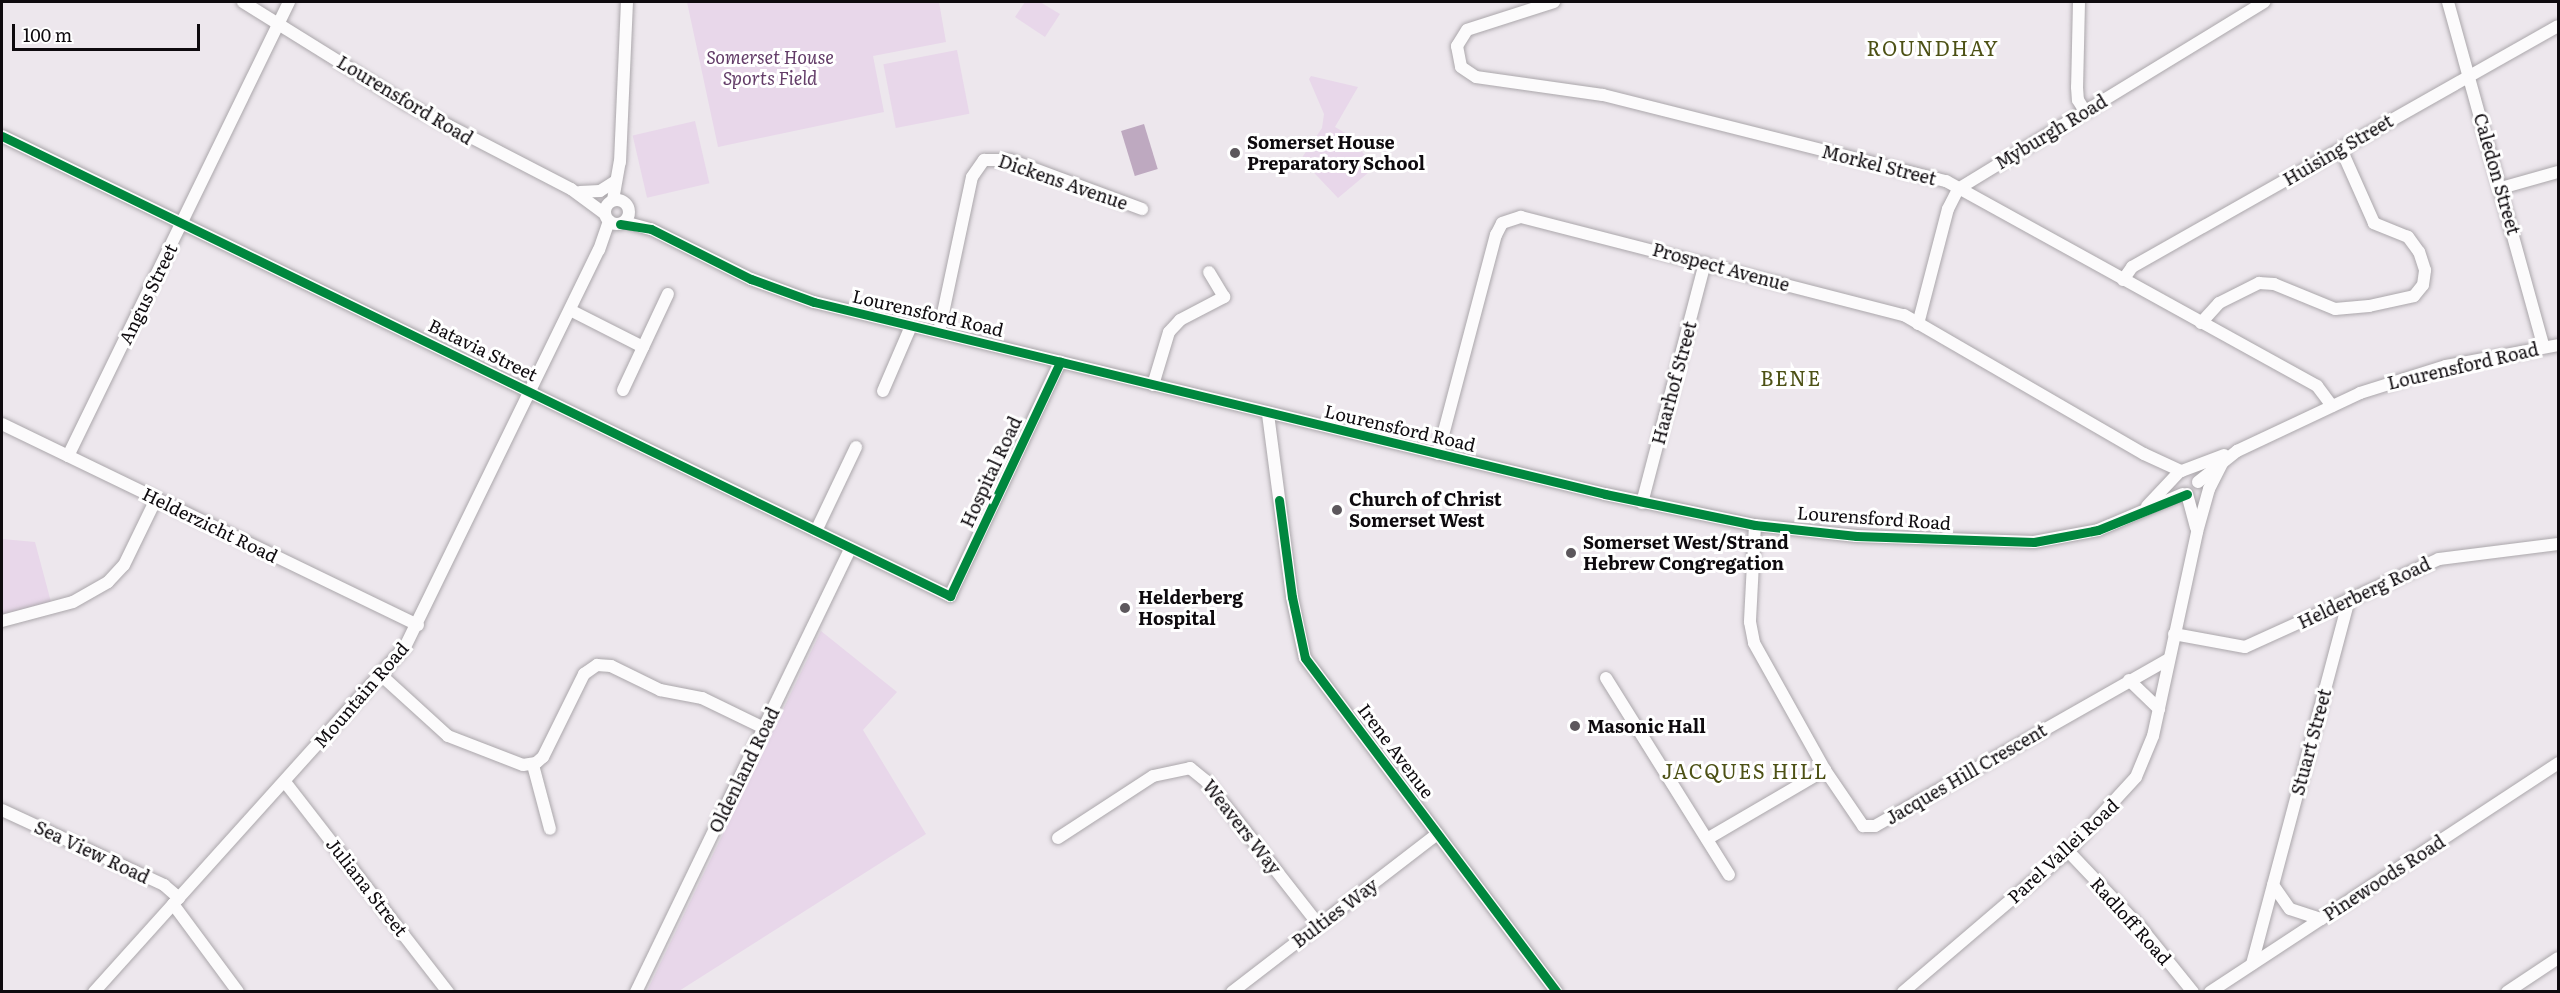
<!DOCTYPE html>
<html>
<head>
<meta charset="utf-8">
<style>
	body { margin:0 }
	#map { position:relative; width:2560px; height:993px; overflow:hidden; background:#ede7ed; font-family:Literata,serif }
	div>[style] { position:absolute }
	.green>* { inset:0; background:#e8d7ea; transform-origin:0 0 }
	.water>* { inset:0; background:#bea9c0; transform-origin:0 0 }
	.roads { filter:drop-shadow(0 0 2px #aba7ab) drop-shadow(0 0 2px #aba7ab) }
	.minor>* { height:12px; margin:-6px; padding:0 6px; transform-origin:6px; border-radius:6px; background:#fcfbfc }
	.minor>.ring { margin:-6px; padding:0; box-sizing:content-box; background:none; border:12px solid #fcfbfc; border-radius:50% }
	.cycleway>* { height:9px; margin:-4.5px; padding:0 4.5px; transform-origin:4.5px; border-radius:4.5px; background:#00873e }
	.dots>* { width:16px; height:16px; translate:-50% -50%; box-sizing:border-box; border:3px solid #fff; border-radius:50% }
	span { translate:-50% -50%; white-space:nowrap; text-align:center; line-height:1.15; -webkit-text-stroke:6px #fff; paint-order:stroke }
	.park-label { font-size:18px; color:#633c68; font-style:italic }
	.street-label { font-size:18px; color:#0e0a0e }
	.poi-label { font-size:18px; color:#0e0a0e; font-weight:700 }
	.left { translate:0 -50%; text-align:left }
	.neighbourhood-label { font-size:20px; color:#4d5115; letter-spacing:1.5px }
	.frame { position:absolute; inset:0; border:3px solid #0e0a0e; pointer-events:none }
	.scale { position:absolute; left:12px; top:24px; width:188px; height:27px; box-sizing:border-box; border:3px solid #0e0a0e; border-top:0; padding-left:8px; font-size:18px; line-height:21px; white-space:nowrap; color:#0e0a0e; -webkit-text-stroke:4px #fff; paint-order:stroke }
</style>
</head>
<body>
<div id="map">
	<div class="green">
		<div style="clip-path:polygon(687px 2px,939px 2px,946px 42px,873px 56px,884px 112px,718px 147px)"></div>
		<div style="clip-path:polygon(1025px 2px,1040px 2px,1060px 14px,1045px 37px,1015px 17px)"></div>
		<div style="left:957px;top:50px;width:65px;height:75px;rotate:79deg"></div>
		<div style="clip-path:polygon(1311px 76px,1358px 87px,1335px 127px,1347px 134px,1375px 167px,1338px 198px,1301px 159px,1322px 128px,1324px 114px,1309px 79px)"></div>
		<div style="left:695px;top:121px;width:64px;height:64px;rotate:77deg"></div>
		<div style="clip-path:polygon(2px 539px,35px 542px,51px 602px,2px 615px)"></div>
		<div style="clip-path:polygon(821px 631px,897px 692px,863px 730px,926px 834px,679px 991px,647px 991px)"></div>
	</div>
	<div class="water">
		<div style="left:1144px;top:124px;width:47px;height:24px;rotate:73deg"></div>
	</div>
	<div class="roads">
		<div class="minor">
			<div style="left:243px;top:2px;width:193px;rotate:31.9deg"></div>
			<div style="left:407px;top:104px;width:185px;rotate:27.4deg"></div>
			<div style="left:571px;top:189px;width:42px;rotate:36.3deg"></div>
			<div style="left:1554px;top:2px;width:91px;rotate:162.2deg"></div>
			<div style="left:1467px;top:30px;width:19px;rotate:122deg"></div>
			<div style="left:1457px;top:46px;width:21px;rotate:79deg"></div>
			<div style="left:1461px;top:67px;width:18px;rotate:34deg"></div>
			<div style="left:1476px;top:77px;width:128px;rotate:8.1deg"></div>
			<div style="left:1603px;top:95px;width:354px;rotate:14.1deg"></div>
			<div style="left:1946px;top:181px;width:424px;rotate:28.9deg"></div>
			<div style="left:2317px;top:386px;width:25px;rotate:53deg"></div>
			<div style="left:2079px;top:2px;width:85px;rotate:91.3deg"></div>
			<div style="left:2077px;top:87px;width:13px;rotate:86deg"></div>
			<div style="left:2078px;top:100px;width:13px;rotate:58deg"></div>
			<div style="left:2448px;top:2px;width:358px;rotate:74.5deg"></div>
			<div style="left:2px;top:136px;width:1054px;rotate:25.88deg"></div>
			<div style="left:950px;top:596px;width:259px;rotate:-64.8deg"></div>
			<div style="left:2501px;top:188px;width:59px;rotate:-15.7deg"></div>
			<div style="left:580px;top:192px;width:20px;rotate:-3deg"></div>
			<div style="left:600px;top:191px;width:19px;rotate:-32deg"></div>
			<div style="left:613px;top:200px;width:39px;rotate:-80deg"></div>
			<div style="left:620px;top:162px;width:160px;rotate:-87.5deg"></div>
			<div class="ring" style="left:605px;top:200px;width:12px;height:12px"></div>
			<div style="left:624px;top:222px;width:28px;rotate:15deg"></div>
			<div style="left:651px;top:229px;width:112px;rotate:26.6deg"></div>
			<div style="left:751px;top:279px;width:67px;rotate:20.1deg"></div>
			<div style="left:814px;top:302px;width:814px;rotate:13.64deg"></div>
			<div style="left:1605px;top:494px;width:153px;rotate:11.7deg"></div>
			<div style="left:1755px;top:525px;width:102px;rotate:6.2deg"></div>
			<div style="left:1856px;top:536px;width:178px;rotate:1.9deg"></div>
			<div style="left:2034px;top:542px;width:65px;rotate:-10.6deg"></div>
			<div style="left:2098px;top:530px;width:92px;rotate:-23deg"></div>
			<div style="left:2123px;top:280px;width:16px;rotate:-55deg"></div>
			<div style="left:2132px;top:267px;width:489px;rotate:-29.5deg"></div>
			<div style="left:570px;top:310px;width:82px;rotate:26.9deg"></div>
			<div style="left:2201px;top:323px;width:27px;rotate:-48deg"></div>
			<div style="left:2219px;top:303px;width:45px;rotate:-26.6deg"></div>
			<div style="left:2259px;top:283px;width:15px;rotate:4deg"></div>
			<div style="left:2274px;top:284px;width:66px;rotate:22.3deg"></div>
			<div style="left:2335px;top:309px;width:34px;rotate:-5deg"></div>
			<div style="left:2369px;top:306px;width:46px;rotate:-12.5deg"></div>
			<div style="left:2414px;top:296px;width:14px;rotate:-51deg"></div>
			<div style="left:2423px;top:285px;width:15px;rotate:-82deg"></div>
			<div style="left:2425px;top:270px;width:19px;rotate:-108deg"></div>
			<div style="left:2419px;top:252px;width:19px;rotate:-126deg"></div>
			<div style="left:2408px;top:237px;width:37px;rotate:-158deg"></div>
			<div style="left:2374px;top:223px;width:81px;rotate:-114deg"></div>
			<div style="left:1918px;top:324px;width:119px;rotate:-75.4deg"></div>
			<div style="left:1948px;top:209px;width:22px;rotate:-63deg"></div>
			<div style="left:1958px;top:189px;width:359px;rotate:-31.4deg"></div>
			<div style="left:939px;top:332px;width:158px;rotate:-78deg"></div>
			<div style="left:972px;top:177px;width:21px;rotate:-55deg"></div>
			<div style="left:984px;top:160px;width:26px"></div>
			<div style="left:1010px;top:160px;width:141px;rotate:20.4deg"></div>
			<div style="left:1153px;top:385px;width:55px;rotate:-73.2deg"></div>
			<div style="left:1169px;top:332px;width:16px;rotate:-47deg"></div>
			<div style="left:1180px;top:320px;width:50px;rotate:-27.6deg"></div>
			<div style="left:1224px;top:297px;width:29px;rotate:-121deg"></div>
			<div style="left:623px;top:390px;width:106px;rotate:-64.9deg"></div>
			<div style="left:883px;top:391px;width:71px;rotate:-66.7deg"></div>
			<div style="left:1268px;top:414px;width:185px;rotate:82.5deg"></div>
			<div style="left:1292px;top:597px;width:62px;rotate:78deg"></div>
			<div style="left:1305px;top:658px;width:418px;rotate:53deg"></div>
			<div style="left:2px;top:424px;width:462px;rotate:25.8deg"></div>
			<div style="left:1438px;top:454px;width:227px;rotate:-75.2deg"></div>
			<div style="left:1496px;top:235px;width:13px;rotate:-63deg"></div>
			<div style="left:1502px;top:223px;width:20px;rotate:-18deg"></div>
			<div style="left:1521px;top:217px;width:395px;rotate:14.4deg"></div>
			<div style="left:1904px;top:315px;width:277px;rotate:30.1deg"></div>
			<div style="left:2144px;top:454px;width:41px;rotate:24.7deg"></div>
			<div style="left:68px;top:456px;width:505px;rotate:-64.04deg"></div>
			<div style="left:2198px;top:482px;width:50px;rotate:-38.5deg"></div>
			<div style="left:2237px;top:451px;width:136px;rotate:-25.2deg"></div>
			<div style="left:2360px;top:393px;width:90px;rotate:-17.4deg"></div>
			<div style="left:2446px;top:366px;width:114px;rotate:-10.6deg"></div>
			<div style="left:2187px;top:494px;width:35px;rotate:75deg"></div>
			<div style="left:1642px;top:503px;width:248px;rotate:-75.3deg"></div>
			<div style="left:2147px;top:506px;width:47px;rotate:-46.7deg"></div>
			<div style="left:2179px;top:472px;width:48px;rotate:-20.7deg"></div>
			<div style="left:1755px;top:525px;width:97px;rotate:93deg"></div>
			<div style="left:1750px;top:622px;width:21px;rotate:79deg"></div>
			<div style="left:1754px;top:643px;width:145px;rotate:60.8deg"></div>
			<div style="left:1825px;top:770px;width:68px;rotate:55.8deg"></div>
			<div style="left:1863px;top:826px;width:12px"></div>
			<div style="left:1875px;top:826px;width:338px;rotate:-29.6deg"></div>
			<div style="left:816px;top:531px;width:93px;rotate:-64.5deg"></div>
			<div style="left:2px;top:621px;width:73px;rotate:-15deg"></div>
			<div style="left:73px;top:602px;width:40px;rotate:-29.7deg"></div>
			<div style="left:108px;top:582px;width:23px;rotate:-47deg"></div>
			<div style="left:124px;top:565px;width:73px;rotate:-64.1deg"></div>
			<div style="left:2174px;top:634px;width:72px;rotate:10.4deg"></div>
			<div style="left:2245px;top:647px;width:213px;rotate:-24.4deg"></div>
			<div style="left:2439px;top:559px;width:120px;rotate:-7.2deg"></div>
			<div style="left:382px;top:676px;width:89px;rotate:42.3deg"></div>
			<div style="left:448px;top:736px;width:80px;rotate:21.1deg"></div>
			<div style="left:523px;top:765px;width:13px;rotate:-9deg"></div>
			<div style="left:536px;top:763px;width:9px;rotate:-41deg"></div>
			<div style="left:543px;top:757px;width:93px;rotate:-63.7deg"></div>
			<div style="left:584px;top:674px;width:16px;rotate:-35deg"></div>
			<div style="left:597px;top:665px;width:14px;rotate:4deg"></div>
			<div style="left:611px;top:666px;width:55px;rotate:26.1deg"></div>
			<div style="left:660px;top:690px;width:43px;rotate:10.8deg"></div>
			<div style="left:702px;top:698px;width:69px;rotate:25.8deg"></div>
			<div style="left:1606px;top:678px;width:232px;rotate:58deg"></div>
			<div style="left:2129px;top:680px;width:42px;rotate:44deg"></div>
			<div style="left:533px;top:765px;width:66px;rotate:75.1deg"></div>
			<div style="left:285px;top:782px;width:266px;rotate:52.2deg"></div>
			<div style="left:2px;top:810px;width:179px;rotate:24.8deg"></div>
			<div style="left:164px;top:885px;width:20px;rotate:41deg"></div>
			<div style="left:1058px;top:838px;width:113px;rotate:-33.1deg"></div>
			<div style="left:1153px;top:776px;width:38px;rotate:-12deg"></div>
			<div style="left:1190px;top:768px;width:21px;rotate:39deg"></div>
			<div style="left:1206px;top:781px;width:183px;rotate:51.9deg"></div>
			<div style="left:1707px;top:839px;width:137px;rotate:-30.3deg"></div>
			<div style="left:2068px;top:851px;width:108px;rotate:46.5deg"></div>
			<div style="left:2142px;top:929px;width:81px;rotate:51deg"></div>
			<div style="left:2273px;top:885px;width:29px;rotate:55deg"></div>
			<div style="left:2290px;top:909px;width:33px;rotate:18deg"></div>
			<div style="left:173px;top:904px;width:109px;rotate:53.5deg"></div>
			<div style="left:2252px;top:964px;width:378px;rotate:-75.1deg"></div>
			<div style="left:94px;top:992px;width:464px;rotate:-48deg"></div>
			<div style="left:405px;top:647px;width:442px;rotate:-64deg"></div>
			<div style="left:599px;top:250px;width:31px;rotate:-71deg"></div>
			<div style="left:636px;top:992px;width:493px;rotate:-64.2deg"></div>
			<div style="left:1232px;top:992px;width:259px;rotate:-37.6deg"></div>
			<div style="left:1903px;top:992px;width:217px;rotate:-40.5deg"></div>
			<div style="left:2068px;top:851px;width:100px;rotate:-47.4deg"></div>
			<div style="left:2136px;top:777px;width:44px;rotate:-67.5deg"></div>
			<div style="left:2153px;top:736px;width:209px;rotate:-77.8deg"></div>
			<div style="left:2197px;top:532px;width:45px;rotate:-74.4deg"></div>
			<div style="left:2209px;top:489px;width:33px;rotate:-63deg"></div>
			<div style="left:2210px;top:992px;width:417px;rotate:-33.3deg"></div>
			<div style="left:2507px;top:992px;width:61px;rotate:-33.7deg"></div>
		</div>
	</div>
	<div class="cycleway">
		<div style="left:2px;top:136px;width:1054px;rotate:25.88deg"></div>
		<div style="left:950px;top:596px;width:259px;rotate:-64.8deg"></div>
		<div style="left:620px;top:224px;width:31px;rotate:9deg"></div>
		<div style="left:651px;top:229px;width:112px;rotate:26.6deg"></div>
		<div style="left:751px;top:279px;width:67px;rotate:20.1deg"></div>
		<div style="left:814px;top:302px;width:814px;rotate:13.64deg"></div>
		<div style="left:1605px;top:494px;width:153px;rotate:11.7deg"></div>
		<div style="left:1755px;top:525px;width:102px;rotate:6.2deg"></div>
		<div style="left:1856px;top:536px;width:178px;rotate:1.9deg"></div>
		<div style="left:2034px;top:542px;width:65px;rotate:-10.6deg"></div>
		<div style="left:2098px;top:530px;width:96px;rotate:-22deg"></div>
		<div style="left:1279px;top:500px;width:98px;rotate:82.4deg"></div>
		<div style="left:1292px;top:597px;width:62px;rotate:78deg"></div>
		<div style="left:1305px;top:658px;width:418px;rotate:53deg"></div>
	</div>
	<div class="dots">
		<div style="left:1235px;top:153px;background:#5c575c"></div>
		<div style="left:1337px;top:510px;background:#5c575c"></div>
		<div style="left:1571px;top:553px;background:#5c575c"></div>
		<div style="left:1125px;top:608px;background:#5c575c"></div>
		<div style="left:1575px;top:726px;background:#5c575c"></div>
	</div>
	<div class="park-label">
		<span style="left:770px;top:68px">Somerset House<br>Sports Field</span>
	</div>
	<div class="street-label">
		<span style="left:405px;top:100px;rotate:31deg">Lourensford Road</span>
		<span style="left:2051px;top:132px;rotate:-31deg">Myburgh Road</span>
		<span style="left:2338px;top:150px;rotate:-30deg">Huising Street</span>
		<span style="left:1879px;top:165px;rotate:14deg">Morkel Street</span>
		<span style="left:2497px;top:174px;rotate:74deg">Caledon Street</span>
		<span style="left:1063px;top:182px;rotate:19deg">Dickens Avenue</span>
		<span style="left:1721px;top:267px;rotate:15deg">Prospect Avenue</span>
		<span style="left:148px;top:294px;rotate:-64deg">Angus Street</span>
		<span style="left:928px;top:313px;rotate:13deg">Lourensford Road</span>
		<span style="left:483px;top:350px;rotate:26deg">Batavia Street</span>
		<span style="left:2463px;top:366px;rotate:-13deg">Lourensford Road</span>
		<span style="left:1674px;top:383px;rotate:-75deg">Haarhof Street</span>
		<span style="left:1400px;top:428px;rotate:13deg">Lourensford Road</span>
		<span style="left:991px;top:472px;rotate:-65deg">Hospital Road</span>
		<span style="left:1874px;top:518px;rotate:4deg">Lourensford Road</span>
		<span style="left:210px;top:525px;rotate:26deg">Helderzicht Road</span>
		<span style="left:2364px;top:593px;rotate:-25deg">Helderberg Road</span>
		<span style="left:361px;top:695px;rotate:-49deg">Mountain Road</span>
		<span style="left:2311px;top:742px;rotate:-75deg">Stuart Street</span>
		<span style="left:1396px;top:751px;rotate:53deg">Irene Avenue</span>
		<span style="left:744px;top:770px;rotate:-64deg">Oldenland Road</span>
		<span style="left:1966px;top:774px;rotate:-30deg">Jacques Hill Crescent</span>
		<span style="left:1242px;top:827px;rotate:52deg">Weavers Way</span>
		<span style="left:2063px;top:851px;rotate:-43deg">Parel Vallei Road</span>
		<span style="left:92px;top:852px;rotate:25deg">Sea View Road</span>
		<span style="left:2384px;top:878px;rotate:-33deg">Pinewoods Road</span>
		<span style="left:367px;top:887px;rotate:52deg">Juliana Street</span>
		<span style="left:1335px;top:913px;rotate:-37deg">Bulties Way</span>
		<span style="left:2131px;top:921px;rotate:48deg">Radloff Road</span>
	</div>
	<div class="poi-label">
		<span class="left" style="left:1247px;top:153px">Somerset House<br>Preparatory School</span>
		<span class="left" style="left:1349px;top:510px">Church of Christ<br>Somerset West</span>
		<span class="left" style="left:1583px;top:553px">Somerset West/Strand<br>Hebrew Congregation</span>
		<span class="left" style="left:1138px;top:608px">Helderberg<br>Hospital</span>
		<span class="left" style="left:1587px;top:726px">Masonic Hall</span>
	</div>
	<div class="neighbourhood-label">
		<span style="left:1933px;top:47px">ROUNDHAY</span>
		<span style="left:1791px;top:377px">BENE</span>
		<span style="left:1745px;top:770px">JACQUES HILL</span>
	</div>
	<div class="frame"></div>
	<div class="scale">100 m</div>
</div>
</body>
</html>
